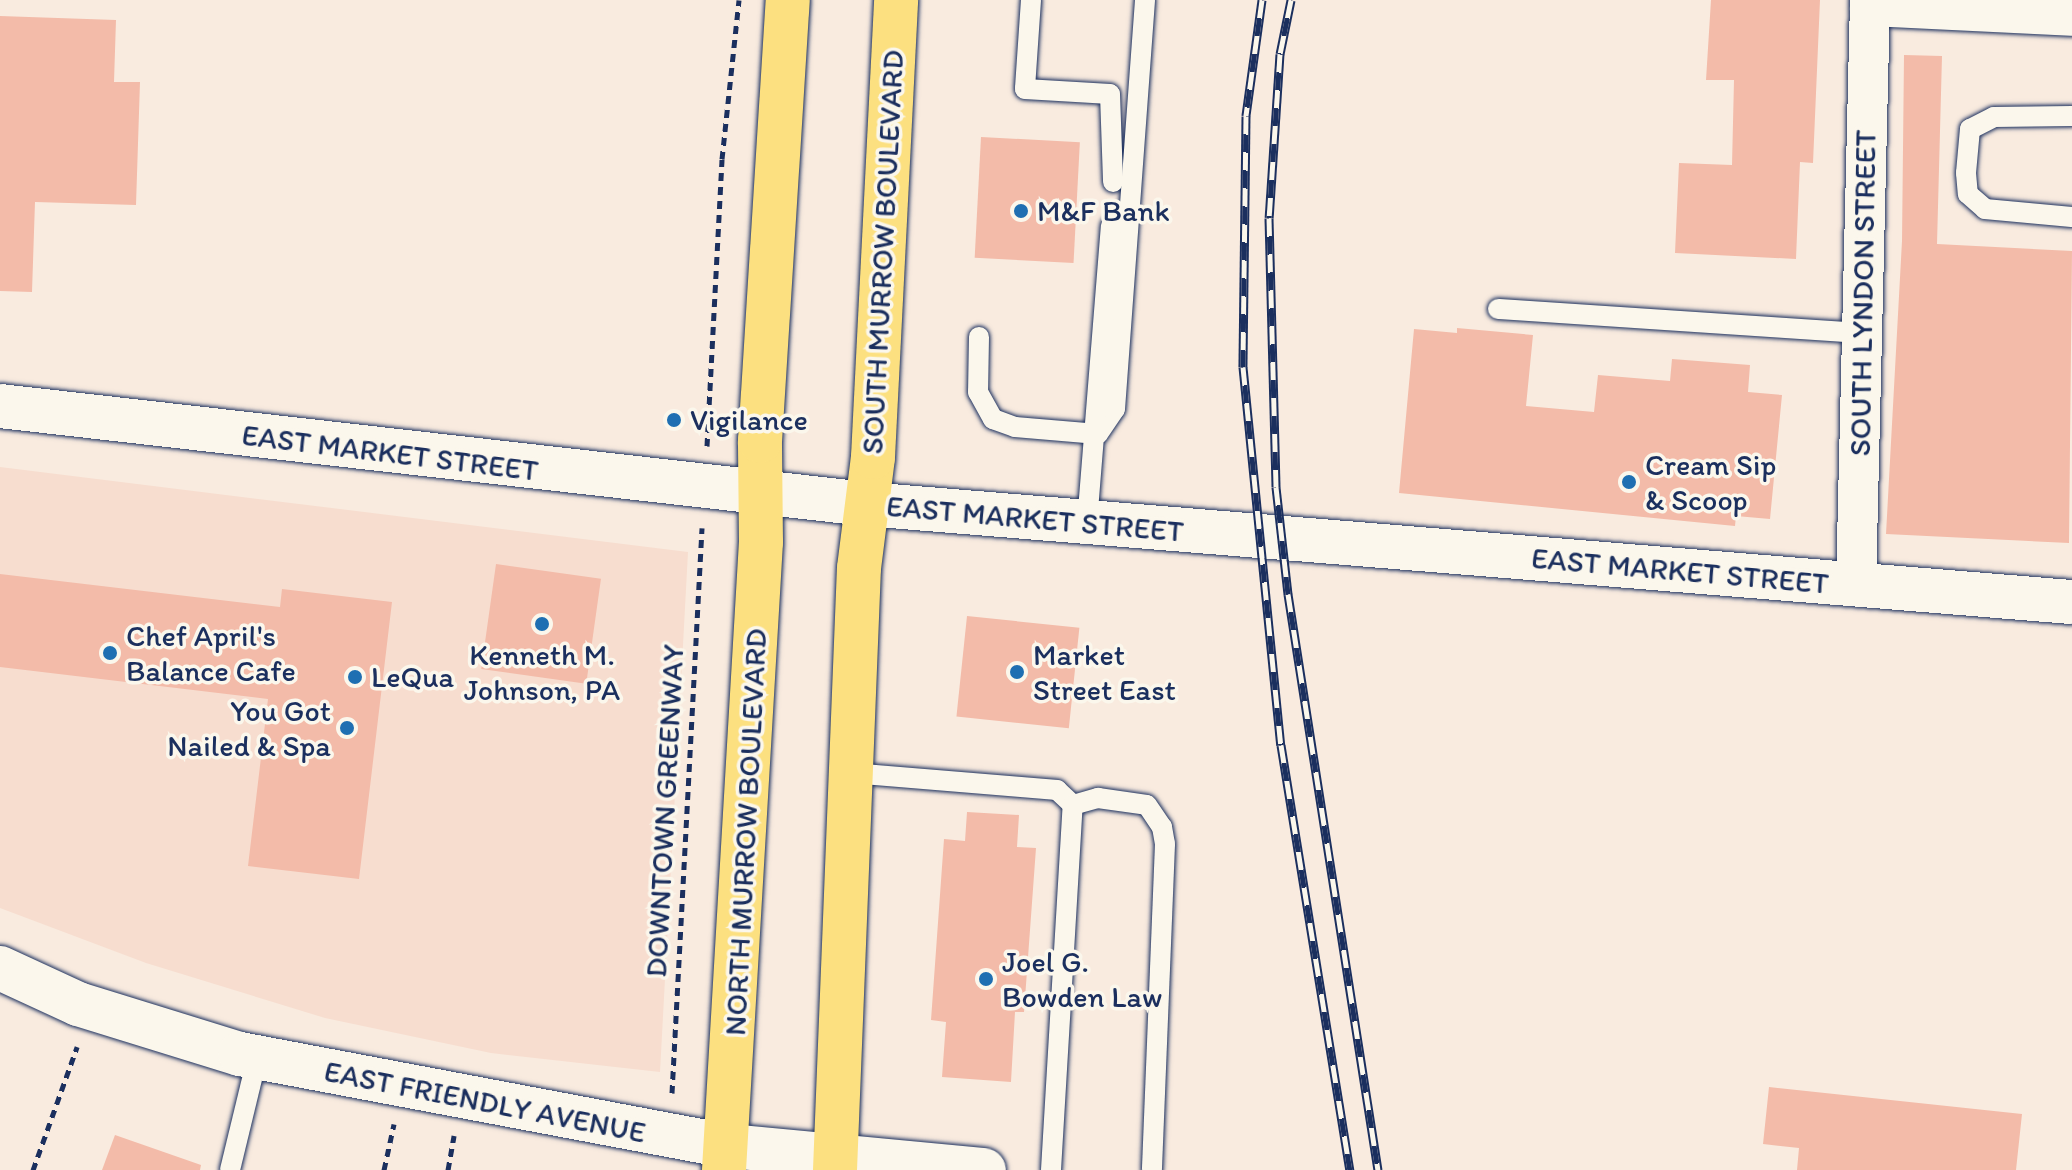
<!DOCTYPE html>
<html>
<head>
<meta charset="utf-8">
<style>
	body { margin:0 }
	#map { position:relative; width:2072px; height:1170px; overflow:hidden; background:#f9ebdf; font-family:Itim,sans-serif }
	div>[style] { position:absolute }
	.built>* { inset:0; background:#f7ddcf }
	.building>* { inset:0; background:#f3bba9; transform-origin:0 0 }
	.path>* { height:5px; margin-top:-2.5px; transform-origin:0; background:repeating-linear-gradient(90deg,#1b2f5e 0 8px,transparent 0 14px) }
	.roads { filter:drop-shadow(0 0 2px #1b2f5e) drop-shadow(0 0 2px #1b2f5e) }
	.lane>* { height:20px; margin:-10px; padding:0 10px; transform-origin:10px; border-radius:10px; background:#fbf7ec }
	.street>* { height:40px; margin:-20px; padding:0 20px; transform-origin:20px; border-radius:20px; background:#fbf7ec }
	.secondary>* { height:44px; margin:-22px; padding:0 22px; transform-origin:22px; border-radius:22px; background:#fbf7ec }
	.primary>* { height:44px; margin:-22px; padding:0 22px; transform-origin:22px; border-radius:22px; background:#fce080 }
	.rail>* { height:9px; margin-top:-4.5px; transform-origin:0; background:repeating-linear-gradient(90deg,#fbf7ec 0 18px,#1b2f5e 0 36px); box-sizing:border-box; border-block:2px solid #1b2f5e }
	.dots>* { width:22px; height:22px; translate:-50% -50%; box-sizing:border-box; border:4px solid #fbf7ec; border-radius:50% }
	span { translate:-50% -50%; white-space:nowrap; text-align:center; line-height:1.15; -webkit-text-stroke:7px #fbf7ec; paint-order:stroke }
	.poi-label { font-size:30px; color:#1b2f5e }
	.left { translate:0 -50%; text-align:left }
	.right { translate:-100% -50%; text-align:right }
	.street-label { font-size:30px; color:#1b2f5e }
</style>
</head>
<body>
<div id="map">
	<div class="built">
		<div style="clip-path:polygon(0 467px,688px 552px,660px 1072px,491px 1053px,325px 1018px,146px 963px,0 908px)"></div>
	</div>
	<div class="building">
		<div style="clip-path:polygon(1711px 0,1820px 0,1813px 163px,1800px 162px,1796px 259px,1675px 253px,1679px 163px,1732px 165px,1734px 80px,1706px 80px)"></div>
		<div style="clip-path:polygon(0 16px,116px 20px,114px 82px,140px 82px,136px 205px,35px 202px,32px 292px,0 291px)"></div>
		<div style="clip-path:polygon(1904px 55px,1942px 56px,1937px 244px,2072px 251px,2069px 543px,1886px 534px,1902px 241px)"></div>
		<div style="left:981px;top:137px;width:99px;height:121px;rotate:3deg"></div>
		<div style="clip-path:polygon(1457px 328px,1533px 335px,1526px 406px,1594px 412px,1598px 375px,1670px 381px,1672px 359px,1750px 365px,1748px 392px,1782px 395px,1770px 519px,1736px 516px,1735px 526px,1399px 493px,1414px 329px,1457px 333px)"></div>
		<div style="left:496px;top:564px;width:106px;height:106px;rotate:8deg"></div>
		<div style="clip-path:polygon(0 574px,280px 607px,282px 589px,392px 602px,359px 879px,248px 866px,268px 699px,0 667px)"></div>
		<div style="left:967px;top:616px;width:113px;height:101px;rotate:6deg"></div>
		<div style="clip-path:polygon(967px 812px,1019px 815px,1017px 847px,1036px 848px,1024px 1012px,1015px 1012px,1011px 1082px,942px 1077px,946px 1022px,931px 1020px,944px 839px,965px 841px)"></div>
		<div style="clip-path:polygon(1769px 1087px,2022px 1114px,2016px 1170px,1797px 1170px,1799px 1148px,1763px 1144px)"></div>
		<div style="clip-path:polygon(115px 1135px,201px 1165px,200px 1170px,102px 1170px)"></div>
	</div>
	<div class="path">
		<div style="left:707px;top:446px;width:287px;rotate:-87deg"></div>
		<div style="left:722px;top:159px;width:160px;rotate:-83.9deg"></div>
		<div style="left:672px;top:1093px;width:566px;rotate:-86.96deg"></div>
		<div style="left:33px;top:1170px;width:131px;rotate:-70.3deg"></div>
		<div style="left:384px;top:1170px;width:47px;rotate:-77.7deg"></div>
		<div style="left:448px;top:1170px;width:35px;rotate:-80deg"></div>
	</div>
	<div class="roads">
		<div class="lane">
			<div style="left:1031px;top:0;width:89px;rotate:93.9deg"></div>
			<div style="left:1025px;top:89px;width:85px;rotate:3.4deg"></div>
			<div style="left:1110px;top:94px;width:88px;rotate:88deg"></div>
			<div style="left:2072px;top:116px;width:78px;rotate:179.3deg"></div>
			<div style="left:1994px;top:117px;width:27px;rotate:153deg"></div>
			<div style="left:1970px;top:129px;width:44px;rotate:95.2deg"></div>
			<div style="left:1966px;top:173px;width:21px;rotate:85deg"></div>
			<div style="left:1968px;top:194px;width:23px;rotate:41deg"></div>
			<div style="left:1985px;top:209px;width:87px;rotate:5.3deg"></div>
			<div style="left:1498px;top:309px;width:365px;rotate:3.8deg"></div>
			<div style="left:979px;top:337px;width:55px;rotate:91deg"></div>
			<div style="left:978px;top:392px;width:31px;rotate:61deg"></div>
			<div style="left:993px;top:419px;width:23px;rotate:20deg"></div>
			<div style="left:1015px;top:427px;width:83px;rotate:4.8deg"></div>
			<div style="left:1098px;top:434px;width:30px;rotate:-56deg"></div>
			<div style="left:1115px;top:409px;width:410px;rotate:-85.8deg"></div>
			<div style="left:1087px;top:523px;width:298px;rotate:-85.4deg"></div>
			<div style="left:851px;top:773px;width:207px;rotate:4.7deg"></div>
			<div style="left:1057px;top:790px;width:22px;rotate:43deg"></div>
			<div style="left:230px;top:1170px;width:115px;rotate:-76.4deg"></div>
			<div style="left:1051px;top:1170px;width:366px;rotate:-86.6deg"></div>
			<div style="left:1073px;top:805px;width:26px;rotate:-16deg"></div>
			<div style="left:1098px;top:798px;width:49px;rotate:8.1deg"></div>
			<div style="left:1147px;top:805px;width:27px;rotate:56deg"></div>
			<div style="left:1162px;top:827px;width:17px;rotate:80deg"></div>
			<div style="left:1165px;top:844px;width:326px;rotate:92.3deg"></div>
		</div>
		<div class="street">
			<div style="left:1870px;top:6px;width:202px;rotate:2.8deg"></div>
			<div style="left:1856px;top:586px;width:586px;rotate:-88.63deg"></div>
		</div>
		<div class="secondary">
			<div style="left:0;top:406px;width:872px;rotate:6.46deg"></div>
			<div style="left:866px;top:504px;width:1210px;rotate:4.65deg"></div>
			<div style="left:0;top:968px;width:86px;rotate:24.8deg"></div>
			<div style="left:78px;top:1004px;width:170px;rotate:17.2deg"></div>
			<div style="left:240px;top:1054px;width:498px;rotate:10.7deg"></div>
			<div style="left:729px;top:1146px;width:256px;rotate:5.4deg"></div>
		</div>
		<div class="primary">
			<div style="left:724px;top:1170px;width:629px;rotate:-86.63deg"></div>
			<div style="left:761px;top:542px;width:101px;rotate:-90.6deg"></div>
			<div style="left:760px;top:441px;width:442px;rotate:-86.4deg"></div>
			<div style="left:835px;top:1170px;width:602px;rotate:-87.72deg"></div>
			<div style="left:859px;top:568px;width:112px;rotate:-82.8deg"></div>
			<div style="left:873px;top:457px;width:458px;rotate:-87.1deg"></div>
		</div>
	</div>
	<div class="rail">
		<div style="left:1262px;top:0;width:117px;rotate:97.9deg"></div>
		<div style="left:1246px;top:116px;width:251px;rotate:90.7deg"></div>
		<div style="left:1243px;top:367px;width:380px;rotate:84.3deg"></div>
		<div style="left:1281px;top:745px;width:431px;rotate:80.8deg"></div>
		<div style="left:1291px;top:0;width:55px;rotate:101.5deg"></div>
		<div style="left:1280px;top:54px;width:164px;rotate:93.8deg"></div>
		<div style="left:1269px;top:218px;width:269px;rotate:88.5deg"></div>
		<div style="left:1276px;top:487px;width:108px;rotate:83.6deg"></div>
		<div style="left:1288px;top:594px;width:583px;rotate:81.12deg"></div>
	</div>
	<div class="dots">
		<div style="left:1021px;top:211px;background:#1f6fb2"></div>
		<div style="left:674px;top:420px;background:#1f6fb2"></div>
		<div style="left:1629px;top:482px;background:#1f6fb2"></div>
		<div style="left:542px;top:624px;background:#1f6fb2"></div>
		<div style="left:110px;top:653px;background:#1f6fb2"></div>
		<div style="left:1017px;top:672px;background:#1f6fb2"></div>
		<div style="left:355px;top:677px;background:#1f6fb2"></div>
		<div style="left:347px;top:728px;background:#1f6fb2"></div>
		<div style="left:986px;top:979px;background:#1f6fb2"></div>
	</div>
	<div class="poi-label">
		<span class="left" style="left:1037px;top:211px">M&amp;F Bank</span>
		<span class="left" style="left:690px;top:420px">Vigilance</span>
		<span class="left" style="left:1645px;top:482px">Cream Sip<br>&amp; Scoop</span>
		<span class="left" style="left:126px;top:653px">Chef April's<br>Balance Cafe</span>
		<span style="left:542px;top:672px">Kenneth M.<br>Johnson, PA</span>
		<span class="left" style="left:1033px;top:672px">Market<br>Street East</span>
		<span class="left" style="left:371px;top:677px">LeQua</span>
		<span class="right" style="left:331px;top:728px">You Got<br>Nailed &amp; Spa</span>
		<span class="left" style="left:1002px;top:979px">Joel G.<br>Bowden Law</span>
	</div>
	<div class="street-label">
		<span style="left:883px;top:252px;rotate:-87deg">SOUTH MURROW BOULEVARD</span>
		<span style="left:1863px;top:293px;rotate:-89deg">SOUTH LYNDON STREET</span>
		<span style="left:390px;top:453px;rotate:7deg">EAST MARKET STREET</span>
		<span style="left:1035px;top:519px;rotate:5deg">EAST MARKET STREET</span>
		<span style="left:1680px;top:571px;rotate:5deg">EAST MARKET STREET</span>
		<span style="left:665px;top:811px;rotate:-87deg">DOWNTOWN GREENWAY</span>
		<span style="left:746px;top:832px;rotate:-87deg">NORTH MURROW BOULEVARD</span>
		<span style="left:485px;top:1102px;rotate:11deg">EAST FRIENDLY AVENUE</span>
	</div>
</div>
</body>
</html>
